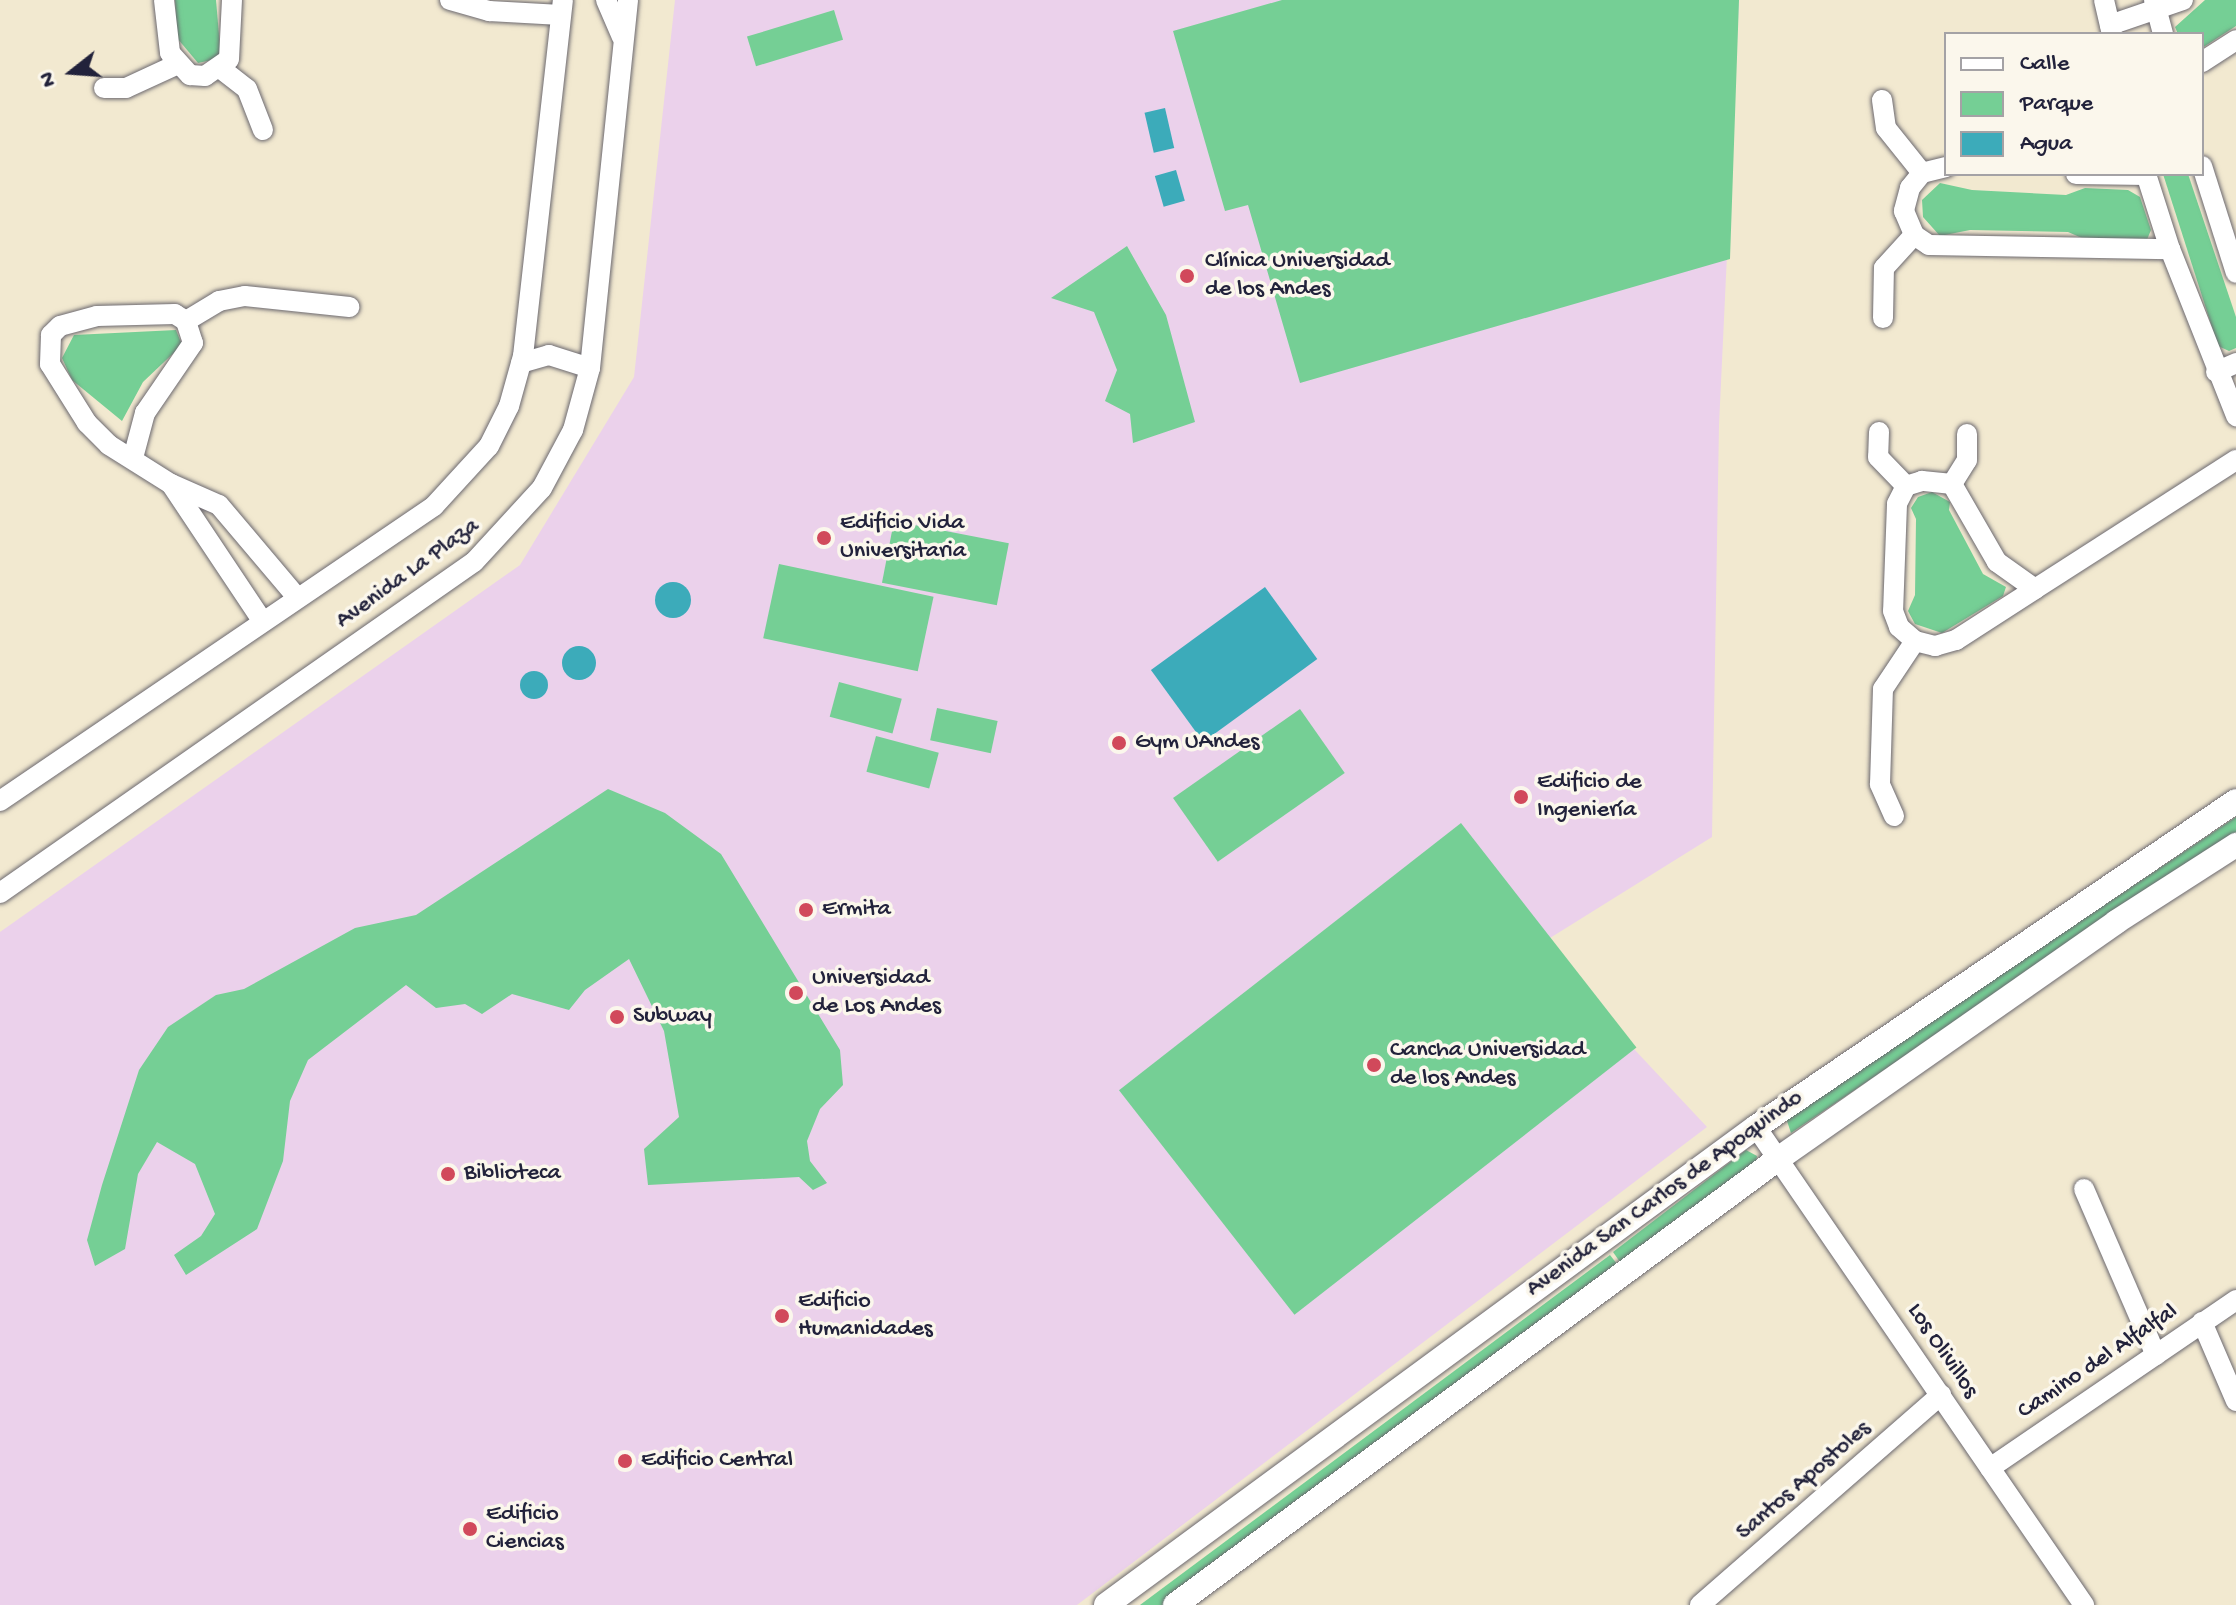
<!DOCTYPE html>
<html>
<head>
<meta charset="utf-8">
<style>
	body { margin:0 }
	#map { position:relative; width:2236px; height:1605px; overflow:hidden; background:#f2e9d0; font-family:"Gochi Hand",sans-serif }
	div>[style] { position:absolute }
	.built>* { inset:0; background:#ebd1eb }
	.green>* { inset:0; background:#75cf95; transform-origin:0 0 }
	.water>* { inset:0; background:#3cabba; transform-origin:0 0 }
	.round { border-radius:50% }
	.roads { filter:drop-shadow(0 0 2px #6b686f) drop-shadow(0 0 2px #6b686f) }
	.minor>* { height:20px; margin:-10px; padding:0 10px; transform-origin:10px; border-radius:10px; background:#fff }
	.tertiary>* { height:24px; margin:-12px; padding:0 12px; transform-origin:12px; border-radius:12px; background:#fff }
	.dots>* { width:22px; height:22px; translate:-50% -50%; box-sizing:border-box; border:4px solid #fbf7ec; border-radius:50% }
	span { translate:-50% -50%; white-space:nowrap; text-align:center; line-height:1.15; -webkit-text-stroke:7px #fbf7ec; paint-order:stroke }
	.poi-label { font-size:24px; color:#22223b }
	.left { translate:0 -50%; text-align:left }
	.street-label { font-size:24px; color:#22223b }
	.legend { position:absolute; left:1944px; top:32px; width:260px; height:144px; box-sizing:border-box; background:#fbf7ec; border:2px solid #a4a2a5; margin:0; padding:10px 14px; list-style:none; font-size:24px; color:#22223b }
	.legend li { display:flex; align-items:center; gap:16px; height:40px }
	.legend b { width:40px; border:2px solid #a4a2a5 }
	.north { position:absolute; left:32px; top:32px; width:80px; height:80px; -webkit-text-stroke:6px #fbf7ec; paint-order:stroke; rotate:253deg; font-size:22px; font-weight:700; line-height:32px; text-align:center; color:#22223b }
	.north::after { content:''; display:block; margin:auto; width:28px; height:36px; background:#22223b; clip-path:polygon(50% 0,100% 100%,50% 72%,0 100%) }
</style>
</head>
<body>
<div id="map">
	<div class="built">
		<div style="clip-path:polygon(675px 0,1739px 0,1719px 425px,1712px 837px,1550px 938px,1634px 1049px,1707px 1127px,1077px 1605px,0 1605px,0 932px,520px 565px,634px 377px)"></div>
	</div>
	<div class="green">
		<div style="clip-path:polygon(175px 0,216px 0,221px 58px,198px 63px,177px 38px)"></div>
		<div style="clip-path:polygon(1282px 0,1739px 0,1730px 259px,1300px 383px,1248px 205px,1225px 211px,1173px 31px)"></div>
		<div style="clip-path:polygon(2205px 0,2236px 0,2236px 26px,2202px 48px,2202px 34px,2178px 34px,2175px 27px)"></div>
		<div style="left:834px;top:10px;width:31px;height:91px;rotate:73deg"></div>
		<div style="clip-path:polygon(2163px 174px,2188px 174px,2236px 317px,2236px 348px,2229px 351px,2218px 346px)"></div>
		<div style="clip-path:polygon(1940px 183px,1972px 190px,2066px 195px,2085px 188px,2128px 190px,2140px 197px,2151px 230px,2146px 242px,2089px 241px,2068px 232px,1970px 230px,1940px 236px,1923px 217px,1922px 200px)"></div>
		<div style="clip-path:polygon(1127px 246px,1166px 315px,1195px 422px,1133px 443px,1130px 414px,1105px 401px,1117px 370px,1094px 312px,1051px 298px)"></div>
		<div style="clip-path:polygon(176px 330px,182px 345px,143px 382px,122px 421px,72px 380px,62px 358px,74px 335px)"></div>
		<div style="clip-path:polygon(1932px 492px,1950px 502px,1949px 510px,1983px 574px,2006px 587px,2003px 596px,1942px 633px,1915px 624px,1908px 611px,1915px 595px,1916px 519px,1911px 508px,1918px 497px)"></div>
		<div style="left:894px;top:521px;width:117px;height:63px;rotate:11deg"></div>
		<div style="left:779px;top:564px;width:158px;height:76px;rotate:12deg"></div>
		<div style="left:839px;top:682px;width:65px;height:36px;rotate:15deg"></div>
		<div style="left:937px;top:708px;width:62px;height:33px;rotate:12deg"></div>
		<div style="left:1300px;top:709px;width:78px;height:155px;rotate:55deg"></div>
		<div style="left:876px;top:736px;width:65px;height:37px;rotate:15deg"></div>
		<div style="clip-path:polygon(608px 789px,665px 813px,721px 854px,840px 1050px,843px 1085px,820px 1109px,807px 1141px,810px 1161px,827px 1183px,813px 1190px,799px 1177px,648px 1185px,644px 1149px,679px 1117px,664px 1031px,629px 959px,585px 990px,569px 1010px,512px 994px,482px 1014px,465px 1004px,436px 1008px,406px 985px,308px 1060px,290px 1101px,283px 1161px,257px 1229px,186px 1275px,174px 1255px,201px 1236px,215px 1214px,195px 1164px,157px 1142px,138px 1174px,125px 1249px,95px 1266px,87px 1240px,102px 1185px,139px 1070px,168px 1027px,216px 995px,244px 989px,355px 928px,416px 915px)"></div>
		<div style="clip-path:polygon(2236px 817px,2236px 832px,1791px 1133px,1786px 1118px)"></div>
		<div style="left:1461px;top:823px;width:285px;height:434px;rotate:52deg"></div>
		<div style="clip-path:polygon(1746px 1150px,1757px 1156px,1756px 1161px,1620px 1262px,1613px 1252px)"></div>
		<div style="clip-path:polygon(1610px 1255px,1617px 1264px,1163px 1605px,1140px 1605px)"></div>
	</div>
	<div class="water">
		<div style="left:1165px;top:108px;width:41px;height:21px;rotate:77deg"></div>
		<div style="left:1176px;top:170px;width:32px;height:22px;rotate:74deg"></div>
		<div class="round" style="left:655px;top:582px;width:36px;height:36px"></div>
		<div style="left:1265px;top:587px;width:89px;height:141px;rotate:54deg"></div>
		<div class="round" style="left:562px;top:646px;width:34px;height:34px"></div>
		<div class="round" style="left:520px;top:671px;width:28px;height:28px"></div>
	</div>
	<div class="roads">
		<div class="minor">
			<div style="left:164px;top:0;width:53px;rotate:83.5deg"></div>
			<div style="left:170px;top:53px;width:30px;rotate:48deg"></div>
			<div style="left:190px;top:75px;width:15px;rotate:4deg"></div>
			<div style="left:205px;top:76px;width:29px;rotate:-35deg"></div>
			<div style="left:229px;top:59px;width:59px;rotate:-87.1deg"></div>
			<div style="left:450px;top:0;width:41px;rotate:15.8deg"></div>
			<div style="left:489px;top:11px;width:72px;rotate:3.2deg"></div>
			<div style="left:606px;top:0;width:40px;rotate:66.6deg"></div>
			<div style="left:2104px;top:0;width:35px;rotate:77deg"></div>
			<div style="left:2154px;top:0;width:35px;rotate:75deg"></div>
			<div style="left:2110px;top:25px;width:77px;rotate:-18.9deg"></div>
			<div style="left:2202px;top:62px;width:40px;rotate:-32.9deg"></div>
			<div style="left:220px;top:68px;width:34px;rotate:38deg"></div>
			<div style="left:247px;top:89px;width:44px;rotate:68.7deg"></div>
			<div style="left:104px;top:88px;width:22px"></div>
			<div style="left:126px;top:88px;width:57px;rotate:-24.8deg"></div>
			<div style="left:1882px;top:100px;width:28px;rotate:82deg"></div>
			<div style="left:1886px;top:128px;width:58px;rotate:51.3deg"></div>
			<div style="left:2202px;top:166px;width:112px;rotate:72.4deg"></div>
			<div style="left:1946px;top:167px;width:25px;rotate:166deg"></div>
			<div style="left:1922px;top:173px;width:19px;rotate:129deg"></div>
			<div style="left:1910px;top:188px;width:24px;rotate:105deg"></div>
			<div style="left:1904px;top:211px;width:26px;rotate:67deg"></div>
			<div style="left:1914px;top:235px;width:18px;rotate:34deg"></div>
			<div style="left:1929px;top:245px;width:241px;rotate:1deg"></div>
			<div style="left:2076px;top:174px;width:71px;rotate:0.8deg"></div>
			<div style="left:2146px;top:174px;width:79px;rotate:72.3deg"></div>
			<div style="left:2170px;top:249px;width:180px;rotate:68.4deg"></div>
			<div style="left:1883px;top:318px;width:50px;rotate:-88.9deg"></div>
			<div style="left:1884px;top:268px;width:45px;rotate:-47.7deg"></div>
			<div style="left:186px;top:321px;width:39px;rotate:-31deg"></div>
			<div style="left:219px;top:301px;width:26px;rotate:-11deg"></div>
			<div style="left:245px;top:296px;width:105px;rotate:6deg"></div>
			<div style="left:521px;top:363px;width:29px;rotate:-16deg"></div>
			<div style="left:549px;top:355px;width:43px;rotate:17.6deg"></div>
			<div style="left:2216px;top:372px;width:22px;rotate:-24deg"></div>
			<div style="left:1879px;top:432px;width:25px;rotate:92deg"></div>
			<div style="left:1878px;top:457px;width:40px;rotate:46deg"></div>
			<div style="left:133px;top:458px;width:47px;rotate:-75.1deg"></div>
			<div style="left:145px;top:413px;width:85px;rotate:-55.6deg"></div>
			<div style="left:193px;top:343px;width:23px;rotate:-108deg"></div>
			<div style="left:186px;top:321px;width:13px;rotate:-148deg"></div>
			<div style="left:175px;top:314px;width:78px;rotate:178.5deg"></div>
			<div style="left:97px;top:316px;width:38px;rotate:165deg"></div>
			<div style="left:60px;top:326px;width:13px;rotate:135deg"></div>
			<div style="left:51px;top:335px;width:29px;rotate:92deg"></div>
			<div style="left:50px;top:364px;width:70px;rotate:57.9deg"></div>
			<div style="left:87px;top:423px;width:31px;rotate:45deg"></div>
			<div style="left:109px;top:445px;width:73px;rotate:32.2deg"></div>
			<div style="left:171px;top:484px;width:52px;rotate:23.6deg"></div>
			<div style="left:219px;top:505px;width:119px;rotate:49.8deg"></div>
			<div style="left:171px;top:484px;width:162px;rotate:56.3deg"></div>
			<div style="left:1952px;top:484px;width:28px;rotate:-58deg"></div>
			<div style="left:1967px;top:460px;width:26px;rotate:-90deg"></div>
			<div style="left:2035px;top:589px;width:47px;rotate:-144.6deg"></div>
			<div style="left:1997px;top:562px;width:90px;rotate:-120deg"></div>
			<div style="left:1952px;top:484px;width:30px;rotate:-174deg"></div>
			<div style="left:1922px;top:481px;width:17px;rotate:163deg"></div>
			<div style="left:1906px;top:486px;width:20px;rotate:117deg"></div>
			<div style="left:1897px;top:504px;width:107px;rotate:92.1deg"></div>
			<div style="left:1893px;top:611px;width:17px;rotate:69deg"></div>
			<div style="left:1899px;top:627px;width:21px;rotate:41deg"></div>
			<div style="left:1915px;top:641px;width:21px;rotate:14deg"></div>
			<div style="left:1935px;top:646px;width:22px;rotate:-16deg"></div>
			<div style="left:1956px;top:640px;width:94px;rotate:-32.8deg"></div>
			<div style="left:2035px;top:589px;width:239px;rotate:-32.7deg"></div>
			<div style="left:0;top:801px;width:525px;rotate:-34.2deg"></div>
			<div style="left:434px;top:506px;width:81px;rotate:-47.5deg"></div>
			<div style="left:489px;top:446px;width:45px;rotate:-63.4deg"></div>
			<div style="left:509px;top:406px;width:52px;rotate:-74.4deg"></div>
			<div style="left:523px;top:356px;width:358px;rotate:-83.6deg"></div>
			<div style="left:1894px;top:816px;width:35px;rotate:-114deg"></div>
			<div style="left:1880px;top:784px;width:95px;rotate:-88.2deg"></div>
			<div style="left:1883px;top:689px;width:58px;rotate:-56.3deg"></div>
			<div style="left:0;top:893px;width:578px;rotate:-34.93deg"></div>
			<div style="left:474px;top:562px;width:100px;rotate:-47.4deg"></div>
			<div style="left:542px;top:488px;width:66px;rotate:-61.9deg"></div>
			<div style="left:573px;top:430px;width:64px;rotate:-74.7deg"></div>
			<div style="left:590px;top:368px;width:370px;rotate:-84.1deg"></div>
			<div style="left:1756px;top:1127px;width:580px;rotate:55.54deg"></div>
			<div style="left:2084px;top:1189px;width:181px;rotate:66.6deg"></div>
			<div style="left:2202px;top:1322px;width:86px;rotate:66.7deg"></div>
			<div style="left:1990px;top:1468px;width:298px;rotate:-34.3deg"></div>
			<div style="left:1700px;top:1605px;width:320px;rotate:-41.1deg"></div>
		</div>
		<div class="tertiary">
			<div style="left:1106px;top:1605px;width:807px;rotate:-36.33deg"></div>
			<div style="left:1756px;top:1127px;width:580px;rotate:-34.18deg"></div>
			<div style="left:1175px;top:1605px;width:750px;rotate:-36.49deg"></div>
			<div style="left:1778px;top:1159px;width:413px;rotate:-35deg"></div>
			<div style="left:2116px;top:922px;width:143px;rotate:-32.7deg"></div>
		</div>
	</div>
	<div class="dots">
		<div style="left:1187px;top:276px;background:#d1495b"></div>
		<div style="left:824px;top:538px;background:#d1495b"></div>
		<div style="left:1119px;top:743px;background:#d1495b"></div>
		<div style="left:1521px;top:797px;background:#d1495b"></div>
		<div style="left:806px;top:910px;background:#d1495b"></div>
		<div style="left:796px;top:993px;background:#d1495b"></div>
		<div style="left:617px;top:1017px;background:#d1495b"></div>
		<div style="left:1374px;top:1065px;background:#d1495b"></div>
		<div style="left:448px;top:1174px;background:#d1495b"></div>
		<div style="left:782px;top:1316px;background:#d1495b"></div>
		<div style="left:625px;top:1461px;background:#d1495b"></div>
		<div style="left:470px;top:1529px;background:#d1495b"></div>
	</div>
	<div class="poi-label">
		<span class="left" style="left:1205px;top:276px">Clínica Universidad<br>de los Andes</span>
		<span class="left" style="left:840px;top:538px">Edificio Vida<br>Universitaria</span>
		<span class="left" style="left:1135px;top:743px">Gym UAndes</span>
		<span class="left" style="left:1537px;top:797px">Edificio de<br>Ingeniería</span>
		<span class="left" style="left:822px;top:910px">Ermita</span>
		<span class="left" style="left:812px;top:993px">Universidad<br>de Los Andes</span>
		<span class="left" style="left:633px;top:1017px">Subway</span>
		<span class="left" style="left:1390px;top:1065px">Cancha Universidad<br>de los Andes</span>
		<span class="left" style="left:464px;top:1174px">Biblioteca</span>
		<span class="left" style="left:798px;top:1316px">Edificio<br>Humanidades</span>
		<span class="left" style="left:641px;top:1461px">Edificio Central</span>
		<span class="left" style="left:486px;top:1529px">Edificio<br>Ciencias</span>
	</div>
	<div class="street-label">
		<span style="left:408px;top:574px;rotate:-36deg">Avenida La Plaza</span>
		<span style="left:1665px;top:1194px;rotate:-36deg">Avenida San Carlos de Apoquindo</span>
		<span style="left:1942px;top:1351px;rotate:56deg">Los Olivillos</span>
		<span style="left:2098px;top:1362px;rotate:-34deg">Camino del Alfalfal</span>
		<span style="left:1804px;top:1481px;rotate:-41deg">Santos Apostoles</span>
	</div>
	<ul class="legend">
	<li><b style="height:10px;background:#fff"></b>Calle</li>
	<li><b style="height:22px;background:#75cf95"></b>Parque</li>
	<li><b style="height:22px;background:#3cabba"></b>Agua</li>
	</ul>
	<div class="north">N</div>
</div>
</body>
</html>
